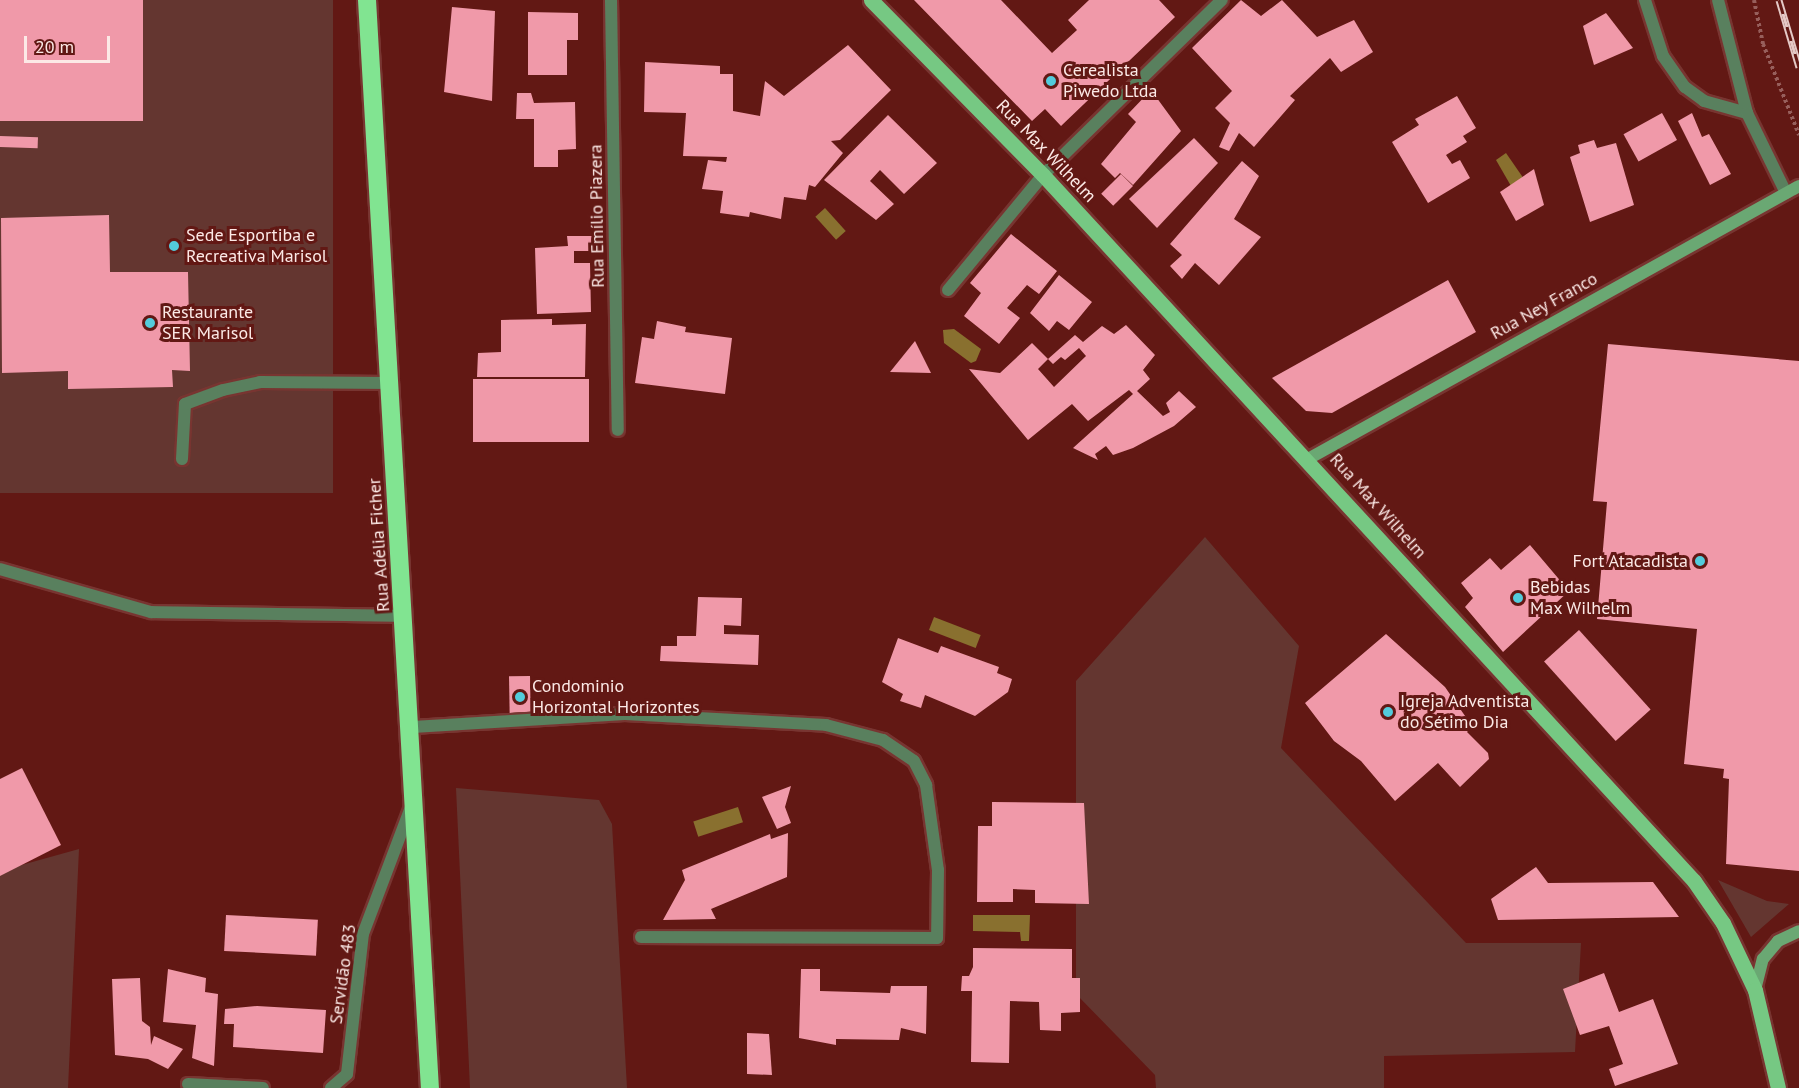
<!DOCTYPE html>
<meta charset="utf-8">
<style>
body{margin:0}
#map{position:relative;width:1799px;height:1088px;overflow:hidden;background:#621814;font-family:"PT Sans",sans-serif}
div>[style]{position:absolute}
.green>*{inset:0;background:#643630;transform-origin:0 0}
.water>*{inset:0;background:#89702f;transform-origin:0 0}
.building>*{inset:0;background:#f099a9;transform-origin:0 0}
.path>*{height:4px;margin-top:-2px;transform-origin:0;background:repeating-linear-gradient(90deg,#975f5c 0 3px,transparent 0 6px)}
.roads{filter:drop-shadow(2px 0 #783531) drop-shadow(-2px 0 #783531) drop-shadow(0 2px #783531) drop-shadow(0 -2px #783531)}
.lane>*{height:12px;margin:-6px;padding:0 6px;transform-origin:6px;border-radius:6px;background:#59805e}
.street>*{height:12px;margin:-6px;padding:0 6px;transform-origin:6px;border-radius:6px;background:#59805e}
.secondary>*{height:12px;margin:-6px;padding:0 6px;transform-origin:6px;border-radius:6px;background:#6aa873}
.primary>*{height:15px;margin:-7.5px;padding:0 7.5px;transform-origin:7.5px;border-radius:7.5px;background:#76c883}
.highway>*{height:18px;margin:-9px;padding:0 9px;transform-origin:9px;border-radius:9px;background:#81e491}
.rail>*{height:7px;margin-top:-3.5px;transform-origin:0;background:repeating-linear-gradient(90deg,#621814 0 14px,#e5c9c6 0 28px);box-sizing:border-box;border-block:2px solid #e5c9c6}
.dots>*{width:16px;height:16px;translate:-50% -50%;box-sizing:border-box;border:3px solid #621814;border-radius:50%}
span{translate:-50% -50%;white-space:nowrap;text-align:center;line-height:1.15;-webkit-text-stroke:6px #621814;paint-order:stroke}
.poi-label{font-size:18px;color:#fce9e6}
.left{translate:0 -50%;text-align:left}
.right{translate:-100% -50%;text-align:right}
.street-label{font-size:18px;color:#fce9e6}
.scale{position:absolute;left:24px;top:36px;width:86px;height:27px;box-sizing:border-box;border:3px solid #fce9e6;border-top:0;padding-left:8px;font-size:18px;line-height:21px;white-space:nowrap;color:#fce9e6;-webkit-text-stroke:4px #621814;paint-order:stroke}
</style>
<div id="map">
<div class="green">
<i style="left:0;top:0;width:333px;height:493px"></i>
<i style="clip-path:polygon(1205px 537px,1299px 646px,1281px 748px,1466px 943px,1581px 943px,1575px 1052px,1384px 1056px,1384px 1088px,1156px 1088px,1155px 1075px,1076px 994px,1076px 681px)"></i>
<i style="clip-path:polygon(456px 788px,599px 800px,612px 824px,627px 1088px,470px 1088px)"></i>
<i style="clip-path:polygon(79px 849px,68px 1088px,0 1088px,0 871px)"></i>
<i style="clip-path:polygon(1718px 880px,1767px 901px,1789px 904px,1751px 937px)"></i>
</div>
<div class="water">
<i style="clip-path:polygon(1506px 153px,1524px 179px,1511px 186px,1496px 160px)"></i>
<i style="left:825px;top:208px;width:31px;height:13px;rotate:48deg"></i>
<i style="clip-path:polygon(954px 329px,981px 349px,976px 361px,971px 363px,944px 343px,943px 330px)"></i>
<i style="left:934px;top:617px;width:50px;height:14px;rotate:21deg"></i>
<i style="left:738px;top:807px;width:16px;height:47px;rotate:72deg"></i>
<i style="clip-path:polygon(973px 915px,1030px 915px,1029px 941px,1021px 941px,1020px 932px,973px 931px)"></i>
</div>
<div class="building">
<i style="left:0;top:0;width:143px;height:121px"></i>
<i style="clip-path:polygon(914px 0,1001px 0,1052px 53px,1077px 30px,1068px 20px,1089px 0,1159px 0,1175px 17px,1061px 126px,1045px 109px,1032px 121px)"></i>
<i style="clip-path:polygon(1241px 0,1261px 16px,1282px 0,1317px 37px,1354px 20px,1373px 52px,1341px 72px,1330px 58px,1290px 96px,1295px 100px,1254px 147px,1239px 133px,1229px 151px,1219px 147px,1230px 123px,1215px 108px,1232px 91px,1192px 48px)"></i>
<i style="clip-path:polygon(452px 7px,495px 11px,492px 101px,444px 92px)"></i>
<i style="clip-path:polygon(528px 12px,578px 13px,578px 40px,567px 40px,567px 75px,528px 75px)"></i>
<i style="clip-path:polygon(1606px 13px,1633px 48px,1594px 65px,1583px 26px)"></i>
<i style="clip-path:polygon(848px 45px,891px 90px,840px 140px,831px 141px,843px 153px,815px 187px,809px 185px,806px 200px,784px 197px,781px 219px,750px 212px,749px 217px,720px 213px,723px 191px,702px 189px,708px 160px,726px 162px,727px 157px,683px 156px,686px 113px,644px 112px,645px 62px,720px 66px,720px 74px,733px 74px,733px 111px,760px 116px,765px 81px,784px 96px)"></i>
<i style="clip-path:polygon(1151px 90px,1181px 131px,1133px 185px,1120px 173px,1115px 178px,1101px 164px,1136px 122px,1128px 114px)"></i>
<i style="clip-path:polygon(517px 93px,531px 93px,534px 103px,575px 102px,576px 149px,558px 150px,558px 167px,534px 167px,534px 119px,516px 119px)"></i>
<i style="clip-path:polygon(1457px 96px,1476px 128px,1463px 136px,1467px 142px,1446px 155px,1452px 164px,1460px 160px,1470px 178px,1428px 203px,1392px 142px,1419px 125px,1415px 119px)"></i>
<i style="left:1662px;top:113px;width:31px;height:44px;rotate:61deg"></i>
<i style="clip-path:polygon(1692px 113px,1702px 137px,1709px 134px,1731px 174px,1710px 185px,1678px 121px)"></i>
<i style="clip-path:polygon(888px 115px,937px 163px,904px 194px,880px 170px,870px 181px,894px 204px,876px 220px,824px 180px)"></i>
<i style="left:0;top:136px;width:38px;height:11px;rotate:2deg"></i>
<i style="clip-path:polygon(1194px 138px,1218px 163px,1157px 228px,1129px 199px)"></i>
<i style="clip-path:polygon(1594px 140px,1597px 148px,1616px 143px,1634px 205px,1590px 222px,1570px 157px,1580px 153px,1578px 145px)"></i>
<i style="clip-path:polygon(1242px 161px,1259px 176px,1234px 219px,1261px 237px,1219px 285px,1195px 263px,1182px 279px,1170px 266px,1182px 255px,1170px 244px)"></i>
<i style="clip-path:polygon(1534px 169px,1544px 205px,1516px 221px,1500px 192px)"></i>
<i style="left:1121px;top:174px;width:17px;height:28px;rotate:45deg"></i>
<i style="clip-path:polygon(109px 215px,110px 272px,188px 272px,190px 371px,172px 370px,173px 387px,68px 389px,68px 371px,2px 373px,1px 218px)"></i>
<i style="clip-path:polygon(1011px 234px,1057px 271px,1039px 294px,1027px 285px,1007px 308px,1020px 318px,999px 344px,964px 316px,981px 293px,970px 283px)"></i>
<i style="clip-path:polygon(567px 236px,595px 236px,595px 251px,574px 251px,574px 263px,590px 263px,591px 312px,537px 314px,535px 248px,568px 246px)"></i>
<i style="clip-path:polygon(1059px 275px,1092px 302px,1069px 330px,1057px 321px,1049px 331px,1030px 313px)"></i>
<i style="clip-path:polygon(1448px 280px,1476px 332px,1332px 413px,1306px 411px,1272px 378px)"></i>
<i style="clip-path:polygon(552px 319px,552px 325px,586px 324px,585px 377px,477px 377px,478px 353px,501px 352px,501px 320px)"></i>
<i style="clip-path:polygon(657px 321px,686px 327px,685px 332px,732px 338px,725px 394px,635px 383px,642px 337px,654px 339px)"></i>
<i style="clip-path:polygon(1126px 325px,1155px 355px,1143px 370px,1150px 379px,1137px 391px,1163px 416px,1170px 412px,1166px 403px,1179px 391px,1196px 407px,1174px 426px,1133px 448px,1113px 455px,1106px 446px,1095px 454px,1098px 460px,1073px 448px,1133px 394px,1129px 390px,1088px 421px,1072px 404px,1028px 440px,969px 369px,1000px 373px,1032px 343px,1048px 359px,1038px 369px,1054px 387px,1086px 356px,1079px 348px,1065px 360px,1061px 357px,1053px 364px,1048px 359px,1075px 335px,1083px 342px,1102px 326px,1114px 334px)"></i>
<i style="clip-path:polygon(915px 341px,931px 373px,890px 372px)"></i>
<i style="clip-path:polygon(1608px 344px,1799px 361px,1799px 871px,1726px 864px,1729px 779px,1723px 778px,1724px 769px,1684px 764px,1697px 629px,1597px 619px,1607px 502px,1593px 501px)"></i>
<i style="left:473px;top:379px;width:116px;height:63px"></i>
<i style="clip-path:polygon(1530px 545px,1569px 591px,1503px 652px,1465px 607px,1473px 598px,1461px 583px,1490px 558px,1501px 570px)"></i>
<i style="clip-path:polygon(698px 597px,742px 598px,741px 626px,724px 625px,724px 634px,759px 635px,758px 665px,660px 661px,661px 646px,677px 646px,677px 636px,696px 636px)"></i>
<i style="left:1579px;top:630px;width:107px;height:47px;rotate:48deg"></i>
<i style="clip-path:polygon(1386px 634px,1445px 687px,1472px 726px,1467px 732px,1488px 753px,1489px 759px,1460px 787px,1438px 763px,1395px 801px,1361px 761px,1334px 741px,1305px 703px)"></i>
<i style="clip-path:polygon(898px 638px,938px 653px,941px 646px,999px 667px,997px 673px,1012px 679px,1008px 692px,975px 716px,925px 695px,921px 708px,900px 701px,903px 694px,882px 682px)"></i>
<i style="left:530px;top:676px;width:42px;height:21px;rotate:89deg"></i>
<i style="clip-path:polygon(22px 768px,61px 845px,0 876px,0 779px)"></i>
<i style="clip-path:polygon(791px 786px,785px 807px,791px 823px,777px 829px,762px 797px)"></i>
<i style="clip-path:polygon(992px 802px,1084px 803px,1089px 904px,1035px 903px,1035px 890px,1013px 889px,1013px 902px,977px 902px,978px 826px,992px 826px)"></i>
<i style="clip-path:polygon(788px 833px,787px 877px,711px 909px,716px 919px,663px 920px,685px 880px,682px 870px,770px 834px,771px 839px)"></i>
<i style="clip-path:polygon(1536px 867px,1548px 883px,1653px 882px,1679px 917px,1498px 920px,1491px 899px)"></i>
<i style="left:226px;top:915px;width:92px;height:36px;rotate:3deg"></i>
<i style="clip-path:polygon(973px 948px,1072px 949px,1072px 978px,1080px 978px,1080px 1012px,1061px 1013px,1061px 1031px,1040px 1030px,1039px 1002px,1010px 1001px,1009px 1063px,971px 1062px,972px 991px,961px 991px,962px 976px,969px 976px,973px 967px)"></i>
<i style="clip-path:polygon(168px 969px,206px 978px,205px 992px,218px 994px,214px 1066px,192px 1058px,196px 1025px,163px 1022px)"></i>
<i style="clip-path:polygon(801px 969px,820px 969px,820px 991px,890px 993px,891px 986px,927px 986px,926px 1034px,901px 1028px,899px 1040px,836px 1039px,836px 1045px,799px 1038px)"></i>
<i style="clip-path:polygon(1604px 973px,1619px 1012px,1653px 999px,1678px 1064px,1615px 1086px,1609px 1069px,1623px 1064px,1609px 1026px,1580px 1035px,1563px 989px)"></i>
<i style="clip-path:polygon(140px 978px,142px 1021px,150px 1027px,151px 1045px,154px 1036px,183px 1049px,168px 1069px,148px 1059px,115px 1055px,112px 979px)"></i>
<i style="clip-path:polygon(257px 1006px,326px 1010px,323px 1053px,233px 1047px,234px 1024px,224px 1024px,225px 1009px)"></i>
<i style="clip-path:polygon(747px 1033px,769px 1034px,772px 1075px,747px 1074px)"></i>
</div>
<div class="path">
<i style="left:1754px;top:0;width:45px;rotate:78.4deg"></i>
<i style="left:1763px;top:44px;width:98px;rotate:68.4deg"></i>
</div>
<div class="roads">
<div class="lane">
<i style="left:1645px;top:0;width:59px;rotate:72.2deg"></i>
<i style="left:1663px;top:56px;width:38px;rotate:55deg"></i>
<i style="left:1685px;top:87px;width:24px;rotate:36deg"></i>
<i style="left:1704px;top:101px;width:45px;rotate:15.6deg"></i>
<i style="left:1718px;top:0;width:117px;rotate:75.6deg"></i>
<i style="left:1747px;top:113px;width:89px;rotate:64deg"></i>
<i style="left:1043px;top:175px;width:250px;rotate:-44.4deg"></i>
<i style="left:182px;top:459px;width:55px;rotate:-86.9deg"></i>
<i style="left:185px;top:404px;width:40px;rotate:-20.2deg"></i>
<i style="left:223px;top:390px;width:38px;rotate:-12deg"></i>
<i style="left:260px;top:382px;width:130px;rotate:0.4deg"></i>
<i style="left:0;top:569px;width:157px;rotate:15.9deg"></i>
<i style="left:151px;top:612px;width:254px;rotate:0.9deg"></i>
<i style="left:413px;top:727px;width:212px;rotate:-3.5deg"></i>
<i style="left:625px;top:714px;width:201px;rotate:3.1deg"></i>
<i style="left:826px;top:725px;width:59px;rotate:14.7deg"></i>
<i style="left:883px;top:740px;width:37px;rotate:34deg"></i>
<i style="left:914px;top:761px;width:27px;rotate:63deg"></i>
<i style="left:926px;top:785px;width:86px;rotate:82deg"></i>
<i style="left:938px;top:870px;width:68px;rotate:90.8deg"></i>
<i style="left:937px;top:938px;width:296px;rotate:-179.8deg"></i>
</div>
<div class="street">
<i style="left:611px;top:0;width:430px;rotate:89.1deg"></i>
<i style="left:948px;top:290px;width:149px;rotate:-50.4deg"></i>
<i style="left:188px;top:1084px;width:75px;rotate:3.1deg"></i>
<i style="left:331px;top:1088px;width:21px;rotate:-41deg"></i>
<i style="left:347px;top:1074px;width:141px;rotate:-83.5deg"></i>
<i style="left:363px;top:934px;width:136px;rotate:-69.3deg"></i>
</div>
<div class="secondary">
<i style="left:1308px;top:459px;width:562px;rotate:-29.07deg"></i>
<i style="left:1755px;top:990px;width:32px;rotate:-76deg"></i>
<i style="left:1763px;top:959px;width:23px;rotate:-50deg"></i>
<i style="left:1778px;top:941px;width:23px;rotate:-25deg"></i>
</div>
<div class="primary">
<i style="left:871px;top:0;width:245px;rotate:45.5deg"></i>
<i style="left:1043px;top:175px;width:960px;rotate:47.32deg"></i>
<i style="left:1694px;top:881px;width:51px;rotate:55.4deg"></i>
<i style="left:1723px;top:923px;width:74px;rotate:64.5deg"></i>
<i style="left:1755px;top:990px;width:101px;rotate:76.8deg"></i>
</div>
<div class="highway">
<i style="left:367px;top:0;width:1090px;rotate:86.69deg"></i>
</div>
</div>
<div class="rail">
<i style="left:1779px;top:0;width:70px;rotate:73.4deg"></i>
</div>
<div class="dots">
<i style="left:1051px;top:81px;background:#53cbdb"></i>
<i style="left:174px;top:246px;background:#53cbdb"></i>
<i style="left:150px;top:323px;background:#53cbdb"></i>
<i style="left:1700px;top:561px;background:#53cbdb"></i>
<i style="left:1518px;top:598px;background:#53cbdb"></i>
<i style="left:520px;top:697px;background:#53cbdb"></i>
<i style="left:1388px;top:712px;background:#53cbdb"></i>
</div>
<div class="poi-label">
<span class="left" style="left:1063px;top:81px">Cerealista<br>Piwedo Ltda</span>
<span class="left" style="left:186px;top:246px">Sede Esportiba e<br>Recreativa Marisol</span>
<span class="left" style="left:162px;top:323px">Restaurante<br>SER Marisol</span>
<span class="right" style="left:1688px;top:561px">Fort Atacadista</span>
<span class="left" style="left:1530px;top:598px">Bebidas<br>Max Wilhelm</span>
<span class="left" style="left:532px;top:697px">Condominio<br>Horizontal Horizontes</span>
<span class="left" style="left:1400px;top:712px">Igreja Adventista<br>do Sétimo Dia</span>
</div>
<div class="street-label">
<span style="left:1046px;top:151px;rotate:46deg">Rua Max Wilhelm</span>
<span style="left:597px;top:216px;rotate:-91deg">Rua Emílio Piazera</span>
<span style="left:1544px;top:306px;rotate:-29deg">Rua Ney Franco</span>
<span style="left:1378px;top:506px;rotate:48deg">Rua Max Wilhelm</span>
<span style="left:379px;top:545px;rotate:-94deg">Rua Adélia Ficher</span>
<span style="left:343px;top:974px;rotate:-82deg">Servidão 483</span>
</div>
<div class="scale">20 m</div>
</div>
